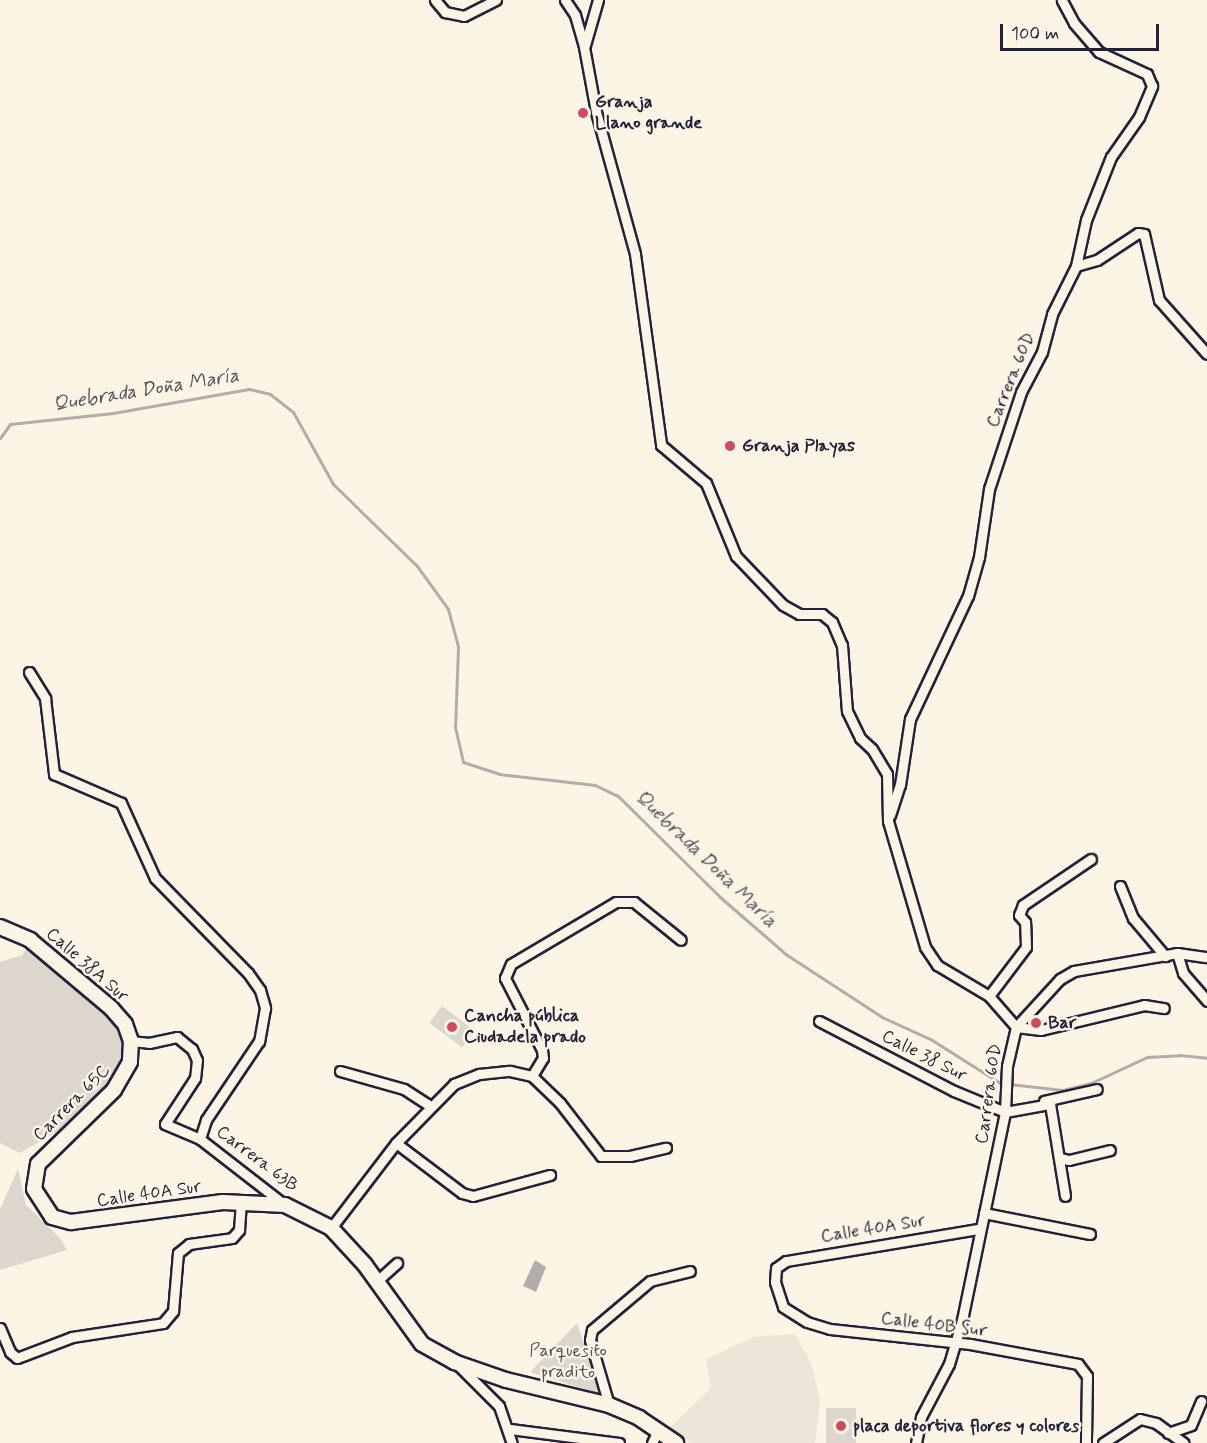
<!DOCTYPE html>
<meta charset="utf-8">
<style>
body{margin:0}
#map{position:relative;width:1207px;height:1443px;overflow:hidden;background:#fcf5e5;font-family:Mynerve,sans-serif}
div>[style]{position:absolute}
.built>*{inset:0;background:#ece5d8}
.green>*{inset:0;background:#dcd6cc;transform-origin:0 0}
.water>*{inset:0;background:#b2adab}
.stream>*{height:3px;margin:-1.5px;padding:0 1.5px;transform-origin:1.5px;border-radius:1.5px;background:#b2adab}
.roads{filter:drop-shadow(2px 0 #22223b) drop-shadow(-2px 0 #22223b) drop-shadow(0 2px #22223b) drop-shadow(0 -2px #22223b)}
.street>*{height:9px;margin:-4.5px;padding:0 4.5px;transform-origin:4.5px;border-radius:4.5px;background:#fcf5e5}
.secondary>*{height:14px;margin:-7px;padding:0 7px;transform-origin:7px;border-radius:7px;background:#fcf5e5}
.dots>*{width:16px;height:16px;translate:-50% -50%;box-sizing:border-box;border:3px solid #fcf5e5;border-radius:50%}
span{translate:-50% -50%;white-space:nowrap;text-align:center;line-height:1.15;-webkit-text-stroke:5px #fcf5e5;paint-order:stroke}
.poi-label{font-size:18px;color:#22223b;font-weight:700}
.left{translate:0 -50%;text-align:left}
.street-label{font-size:18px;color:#22223b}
.park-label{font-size:18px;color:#504f5f}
.water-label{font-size:20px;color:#545362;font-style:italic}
.scale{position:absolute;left:1000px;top:24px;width:159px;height:27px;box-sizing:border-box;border:3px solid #22223b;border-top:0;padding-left:8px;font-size:18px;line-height:21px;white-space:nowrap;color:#22223b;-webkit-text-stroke:4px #fcf5e5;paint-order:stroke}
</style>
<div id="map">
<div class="built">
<i style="clip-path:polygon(795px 1334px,812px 1365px,820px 1401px,815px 1443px,690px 1443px,670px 1427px,711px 1388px,706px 1359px,753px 1337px)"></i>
</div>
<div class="green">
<i style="clip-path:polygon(29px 945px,120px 1028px,126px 1058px,109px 1091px,72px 1123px,20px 1153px,0 1143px,0 962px,22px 955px)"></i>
<i style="left:442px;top:1006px;width:41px;height:21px;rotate:37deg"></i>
<i style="clip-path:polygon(18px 1169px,26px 1205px,61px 1239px,67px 1250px,0 1270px,0 1209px)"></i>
<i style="clip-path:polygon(577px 1323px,601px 1394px,530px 1372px)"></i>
<i style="left:826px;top:1408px;width:30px;height:35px"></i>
</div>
<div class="water">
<i style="clip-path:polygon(535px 1260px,546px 1267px,536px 1292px,523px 1286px)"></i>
</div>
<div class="stream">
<i style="left:0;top:438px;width:17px;rotate:-54deg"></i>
<i style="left:10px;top:424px;width:104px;rotate:-6.1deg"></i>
<i style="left:113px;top:413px;width:138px;rotate:-10deg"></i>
<i style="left:249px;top:389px;width:22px;rotate:13deg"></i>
<i style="left:270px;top:394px;width:29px;rotate:38deg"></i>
<i style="left:293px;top:412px;width:82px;rotate:60.9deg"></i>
<i style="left:333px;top:484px;width:117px;rotate:44.3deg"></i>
<i style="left:417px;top:566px;width:53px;rotate:54.2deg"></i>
<i style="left:448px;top:609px;width:39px;rotate:75deg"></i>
<i style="left:458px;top:647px;width:80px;rotate:92.1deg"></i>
<i style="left:455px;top:727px;width:36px;rotate:77deg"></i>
<i style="left:463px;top:762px;width:38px;rotate:18deg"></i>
<i style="left:499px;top:774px;width:97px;rotate:6.5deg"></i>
<i style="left:595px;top:785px;width:25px;rotate:26deg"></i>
<i style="left:618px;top:796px;width:144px;rotate:44.7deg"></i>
<i style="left:720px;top:897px;width:89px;rotate:40.9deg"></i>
<i style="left:787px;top:955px;width:113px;rotate:33.1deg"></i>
<i style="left:882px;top:1017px;width:55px;rotate:24.7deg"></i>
<i style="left:932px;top:1040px;width:80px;rotate:32.3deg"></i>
<i style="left:1000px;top:1083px;width:63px;rotate:6.3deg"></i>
<i style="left:1063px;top:1090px;width:29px;rotate:-14deg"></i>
<i style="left:1091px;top:1083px;width:62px;rotate:-24.9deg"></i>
<i style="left:1147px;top:1057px;width:33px;rotate:-3deg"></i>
<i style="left:1180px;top:1055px;width:27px;rotate:6deg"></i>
</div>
<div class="roads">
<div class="street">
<i style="left:435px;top:0;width:16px;rotate:50deg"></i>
<i style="left:445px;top:12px;width:19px;rotate:12deg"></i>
<i style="left:464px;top:16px;width:36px;rotate:-27deg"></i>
<i style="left:565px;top:0;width:18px;rotate:56deg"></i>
<i style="left:575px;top:15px;width:33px;rotate:74deg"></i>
<i style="left:584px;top:47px;width:66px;rotate:79.5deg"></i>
<i style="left:596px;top:112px;width:147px;rotate:74.6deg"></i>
<i style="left:635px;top:254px;width:193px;rotate:82.2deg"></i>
<i style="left:661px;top:445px;width:59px;rotate:40.2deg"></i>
<i style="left:706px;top:483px;width:79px;rotate:67.7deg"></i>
<i style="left:736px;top:556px;width:68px;rotate:46.2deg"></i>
<i style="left:783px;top:605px;width:18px;rotate:29deg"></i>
<i style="left:799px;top:614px;width:23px"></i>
<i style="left:822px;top:614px;width:13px;rotate:39deg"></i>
<i style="left:832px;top:622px;width:25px;rotate:67deg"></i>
<i style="left:842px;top:645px;width:66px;rotate:85.7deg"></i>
<i style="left:847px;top:711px;width:30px;rotate:64deg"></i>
<i style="left:860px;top:738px;width:16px;rotate:43deg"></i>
<i style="left:872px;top:749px;width:29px;rotate:59deg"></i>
<i style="left:887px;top:774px;width:47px;rotate:88.8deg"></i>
<i style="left:888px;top:821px;width:131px;rotate:73.6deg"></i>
<i style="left:925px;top:947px;width:22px;rotate:56deg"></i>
<i style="left:937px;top:965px;width:61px;rotate:30.8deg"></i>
<i style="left:989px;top:996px;width:41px;rotate:48.9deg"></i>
<i style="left:585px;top:45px;width:47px;rotate:-73.9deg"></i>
<i style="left:1076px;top:266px;width:22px;rotate:-16deg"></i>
<i style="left:1097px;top:260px;width:49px;rotate:-33.4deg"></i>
<i style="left:1138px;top:233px;width:6px;rotate:9deg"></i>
<i style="left:1144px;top:234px;width:68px;rotate:77.2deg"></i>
<i style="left:1159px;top:300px;width:72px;rotate:48.4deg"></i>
<i style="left:29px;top:672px;width:31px;rotate:58deg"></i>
<i style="left:45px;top:698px;width:77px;rotate:83.2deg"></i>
<i style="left:54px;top:774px;width:73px;rotate:23.4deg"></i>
<i style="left:121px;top:803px;width:82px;rotate:65.6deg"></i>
<i style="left:155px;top:878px;width:133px;rotate:45.6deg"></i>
<i style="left:248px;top:973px;width:21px;rotate:55deg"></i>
<i style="left:260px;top:990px;width:19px;rotate:74deg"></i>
<i style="left:265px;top:1008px;width:34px;rotate:100deg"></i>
<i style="left:259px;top:1041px;width:95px;rotate:123.9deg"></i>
<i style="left:206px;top:1120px;width:20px;rotate:108deg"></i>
<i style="left:890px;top:815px;width:32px;rotate:-72deg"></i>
<i style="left:900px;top:785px;width:67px;rotate:-81.4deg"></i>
<i style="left:910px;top:719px;width:136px;rotate:-64.8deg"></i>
<i style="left:968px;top:596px;width:41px;rotate:-74.2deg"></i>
<i style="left:979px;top:557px;width:69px;rotate:-81.6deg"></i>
<i style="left:989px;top:489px;width:102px;rotate:-71.7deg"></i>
<i style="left:1021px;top:392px;width:45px;rotate:-62.3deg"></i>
<i style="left:1042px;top:352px;width:39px;rotate:-75deg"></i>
<i style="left:1052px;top:314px;width:54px;rotate:-63.4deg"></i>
<i style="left:1076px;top:266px;width:47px;rotate:-77.7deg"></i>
<i style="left:1086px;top:220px;width:68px;rotate:-68.4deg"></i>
<i style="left:1111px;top:157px;width:49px;rotate:-55deg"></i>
<i style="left:1139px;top:117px;width:34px;rotate:-67deg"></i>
<i style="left:1152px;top:86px;width:13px;rotate:-113deg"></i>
<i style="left:1147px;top:74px;width:53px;rotate:-155.4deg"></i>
<i style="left:1099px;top:52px;width:38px;rotate:-131deg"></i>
<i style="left:1074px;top:23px;width:26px;rotate:-118deg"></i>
<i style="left:1120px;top:886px;width:35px;rotate:68deg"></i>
<i style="left:1133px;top:918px;width:50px;rotate:49.9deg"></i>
<i style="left:1177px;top:953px;width:21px;rotate:73deg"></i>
<i style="left:1183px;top:973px;width:37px;rotate:49deg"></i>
<i style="left:989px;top:996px;width:61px;rotate:-52.9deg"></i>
<i style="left:1026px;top:947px;width:25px;rotate:-92deg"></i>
<i style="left:1025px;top:922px;width:9px;rotate:-131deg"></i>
<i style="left:1019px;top:915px;width:11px;rotate:-68deg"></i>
<i style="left:1023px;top:905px;width:82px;rotate:-34.1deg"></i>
<i style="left:819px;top:1021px;width:152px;rotate:27.4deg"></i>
<i style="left:954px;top:1091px;width:55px;rotate:22.4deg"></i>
<i style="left:1005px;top:1112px;width:46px;rotate:-10.1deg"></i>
<i style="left:1050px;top:1104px;width:93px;rotate:80.7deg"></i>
<i style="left:1016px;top:1027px;width:25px;rotate:7deg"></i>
<i style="left:1041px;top:1030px;width:106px;rotate:-13.6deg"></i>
<i style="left:1144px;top:1005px;width:20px;rotate:9deg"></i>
<i style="left:131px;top:1041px;width:18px;rotate:6deg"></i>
<i style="left:149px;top:1043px;width:29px;rotate:-12deg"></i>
<i style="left:177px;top:1037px;width:19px;rotate:39deg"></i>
<i style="left:192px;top:1049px;width:12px;rotate:66deg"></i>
<i style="left:197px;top:1060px;width:18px;rotate:96deg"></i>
<i style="left:195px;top:1078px;width:55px;rotate:123.1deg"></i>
<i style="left:165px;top:1124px;width:38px;rotate:23deg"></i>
<i style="left:200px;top:1139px;width:108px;rotate:37.8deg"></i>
<i style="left:340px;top:1071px;width:66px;rotate:15.7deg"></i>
<i style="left:404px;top:1089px;width:31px;rotate:33deg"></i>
<i style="left:532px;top:1076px;width:21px;rotate:-59deg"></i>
<i style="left:543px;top:1058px;width:8px;rotate:-97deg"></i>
<i style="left:542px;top:1050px;width:81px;rotate:-117.2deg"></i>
<i style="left:505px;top:978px;width:15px;rotate:-67deg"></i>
<i style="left:511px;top:964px;width:122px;rotate:-30.6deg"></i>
<i style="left:616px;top:902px;width:18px"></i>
<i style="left:634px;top:902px;width:60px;rotate:39deg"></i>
<i style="left:532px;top:1076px;width:39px;rotate:44deg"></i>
<i style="left:560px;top:1103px;width:67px;rotate:52.3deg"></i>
<i style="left:601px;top:1156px;width:29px"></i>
<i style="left:630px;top:1156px;width:37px;rotate:-13deg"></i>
<i style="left:1044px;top:1101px;width:54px;rotate:-12.8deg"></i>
<i style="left:396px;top:1143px;width:83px;rotate:37.1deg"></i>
<i style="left:462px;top:1193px;width:11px;rotate:15deg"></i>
<i style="left:473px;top:1196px;width:80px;rotate:-15.3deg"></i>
<i style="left:1060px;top:1158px;width:9px;rotate:13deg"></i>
<i style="left:1069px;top:1160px;width:42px;rotate:-13.7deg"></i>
<i style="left:984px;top:1213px;width:108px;rotate:11.2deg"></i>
<i style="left:331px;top:1228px;width:107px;rotate:-52.6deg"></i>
<i style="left:396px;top:1143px;width:83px;rotate:-45.5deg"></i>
<i style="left:454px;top:1084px;width:27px;rotate:-22deg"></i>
<i style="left:479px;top:1074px;width:31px;rotate:-6deg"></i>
<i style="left:510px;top:1071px;width:23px;rotate:13deg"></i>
<i style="left:978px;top:1229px;width:195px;rotate:170.5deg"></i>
<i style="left:786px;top:1261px;width:12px;rotate:145deg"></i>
<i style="left:776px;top:1268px;width:14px;rotate:94deg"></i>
<i style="left:775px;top:1282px;width:26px;rotate:72deg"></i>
<i style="left:783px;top:1307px;width:28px;rotate:32deg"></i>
<i style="left:807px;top:1322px;width:24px;rotate:17deg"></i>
<i style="left:830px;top:1329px;width:141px;rotate:6.1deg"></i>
<i style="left:970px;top:1344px;width:110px;rotate:10.5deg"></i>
<i style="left:1078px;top:1364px;width:15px;rotate:53deg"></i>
<i style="left:1087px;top:1376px;width:67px;rotate:90.9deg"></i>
<i style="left:377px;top:1281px;width:27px;rotate:-42deg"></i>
<i style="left:0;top:1328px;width:26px;rotate:67deg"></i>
<i style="left:10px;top:1352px;width:9px;rotate:41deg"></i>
<i style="left:17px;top:1358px;width:59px;rotate:-20.9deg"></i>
<i style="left:72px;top:1337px;width:92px;rotate:-8.7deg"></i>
<i style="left:163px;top:1323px;width:16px;rotate:-50deg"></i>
<i style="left:173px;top:1311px;width:58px;rotate:-85.1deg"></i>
<i style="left:178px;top:1253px;width:14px;rotate:-39deg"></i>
<i style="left:189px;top:1244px;width:43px;rotate:-7.9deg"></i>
<i style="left:232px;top:1238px;width:11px;rotate:-49deg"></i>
<i style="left:239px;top:1230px;width:28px;rotate:-86deg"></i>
<i style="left:458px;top:1365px;width:58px;rotate:45deg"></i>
<i style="left:499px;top:1406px;width:39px;rotate:71deg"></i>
<i style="left:609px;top:1405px;width:68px;rotate:-106.3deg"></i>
<i style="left:590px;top:1340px;width:10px;rotate:-79deg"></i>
<i style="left:592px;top:1330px;width:76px;rotate:-40.2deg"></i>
<i style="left:650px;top:1281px;width:41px;rotate:-14deg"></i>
<i style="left:510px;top:1429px;width:110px;rotate:7.3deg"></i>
<i style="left:1168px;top:1433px;width:24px;rotate:-19deg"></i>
<i style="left:1191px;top:1425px;width:26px;rotate:-67deg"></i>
<i style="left:652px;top:1443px;width:14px;rotate:-65deg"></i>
<i style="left:916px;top:1443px;width:26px;rotate:-79deg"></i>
<i style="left:921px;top:1417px;width:60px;rotate:-62.2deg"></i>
<i style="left:949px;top:1364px;width:46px;rotate:-73.5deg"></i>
<i style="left:962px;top:1320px;width:212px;rotate:-78.3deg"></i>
<i style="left:1005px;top:1112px;width:46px;rotate:-87.5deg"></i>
<i style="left:1007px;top:1066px;width:40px;rotate:-77deg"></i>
<i style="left:1016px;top:1027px;width:65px;rotate:-47.5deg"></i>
<i style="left:1060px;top:979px;width:16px;rotate:-30deg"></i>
<i style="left:1074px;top:971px;width:105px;rotate:-9.9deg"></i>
<i style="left:1177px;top:953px;width:30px;rotate:8deg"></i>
<i style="left:1103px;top:1443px;width:44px;rotate:-33deg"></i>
<i style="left:1140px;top:1419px;width:16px;rotate:14deg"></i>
<i style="left:1156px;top:1423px;width:34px;rotate:36deg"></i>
</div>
<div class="secondary">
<i style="left:0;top:927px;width:33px;rotate:23deg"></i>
<i style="left:30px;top:940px;width:106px;rotate:40deg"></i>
<i style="left:111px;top:1008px;width:21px;rotate:49deg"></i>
<i style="left:125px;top:1024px;width:18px;rotate:71deg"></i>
<i style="left:131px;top:1041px;width:21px;rotate:93deg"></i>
<i style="left:130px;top:1062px;width:32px;rotate:120deg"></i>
<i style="left:114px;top:1090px;width:106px;rotate:135.8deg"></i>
<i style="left:38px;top:1164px;width:25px;rotate:99deg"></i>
<i style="left:34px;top:1189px;width:33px;rotate:57deg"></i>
<i style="left:52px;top:1217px;width:20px;rotate:15deg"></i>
<i style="left:71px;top:1222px;width:153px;rotate:-7.5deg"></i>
<i style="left:223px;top:1202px;width:62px;rotate:2.8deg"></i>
<i style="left:285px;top:1205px;width:51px;rotate:26.6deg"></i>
<i style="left:331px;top:1228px;width:50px;rotate:47.4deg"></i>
<i style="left:365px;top:1265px;width:97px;rotate:54.2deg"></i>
<i style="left:422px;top:1344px;width:37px;rotate:29deg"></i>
<i style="left:454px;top:1362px;width:55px;rotate:19.1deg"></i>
<i style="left:506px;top:1380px;width:106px;rotate:13.6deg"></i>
<i style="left:609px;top:1405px;width:33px;rotate:23deg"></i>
<i style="left:639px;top:1418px;width:45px;rotate:34deg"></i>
</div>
</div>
<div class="dots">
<i style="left:583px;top:113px;background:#d1495b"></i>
<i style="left:730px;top:446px;background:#d1495b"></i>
<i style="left:1036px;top:1023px;background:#d1495b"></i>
<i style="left:452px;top:1027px;background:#d1495b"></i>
<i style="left:841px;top:1426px;background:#d1495b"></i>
</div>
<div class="poi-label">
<span class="left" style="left:595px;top:113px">Granja<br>Llano grande</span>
<span class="left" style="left:742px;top:446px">Granja Playas</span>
<span class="left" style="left:464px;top:1027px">Cancha pública<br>Ciudadela prado</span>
<span class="left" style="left:1048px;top:1023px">Bar</span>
<span class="left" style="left:853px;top:1426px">placa deportiva flores y colores</span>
</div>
<div class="street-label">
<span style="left:1011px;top:380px;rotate:-68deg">Carrera 60D</span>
<span style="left:87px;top:965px;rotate:41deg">Calle 38A Sur</span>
<span style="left:924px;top:1056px;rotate:27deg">Calle 38 Sur</span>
<span style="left:989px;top:1094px;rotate:-82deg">Carrera 60D</span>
<span style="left:72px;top:1103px;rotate:-45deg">Carrera 65C</span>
<span style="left:257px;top:1159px;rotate:37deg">Carrera 63B</span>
<span style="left:149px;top:1194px;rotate:-8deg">Calle 40A Sur</span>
<span style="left:873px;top:1229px;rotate:-9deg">Calle 40A Sur</span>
<span style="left:934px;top:1325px;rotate:7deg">Calle 40B Sur</span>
</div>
<div class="park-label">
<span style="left:568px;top:1362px">Parquesito<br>pradito</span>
</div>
<div class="water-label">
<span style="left:146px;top:390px;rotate:-9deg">Quebrada Doña María</span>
<span style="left:706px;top:859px;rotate:44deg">Quebrada Doña María</span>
</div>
<div class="scale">100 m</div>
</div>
